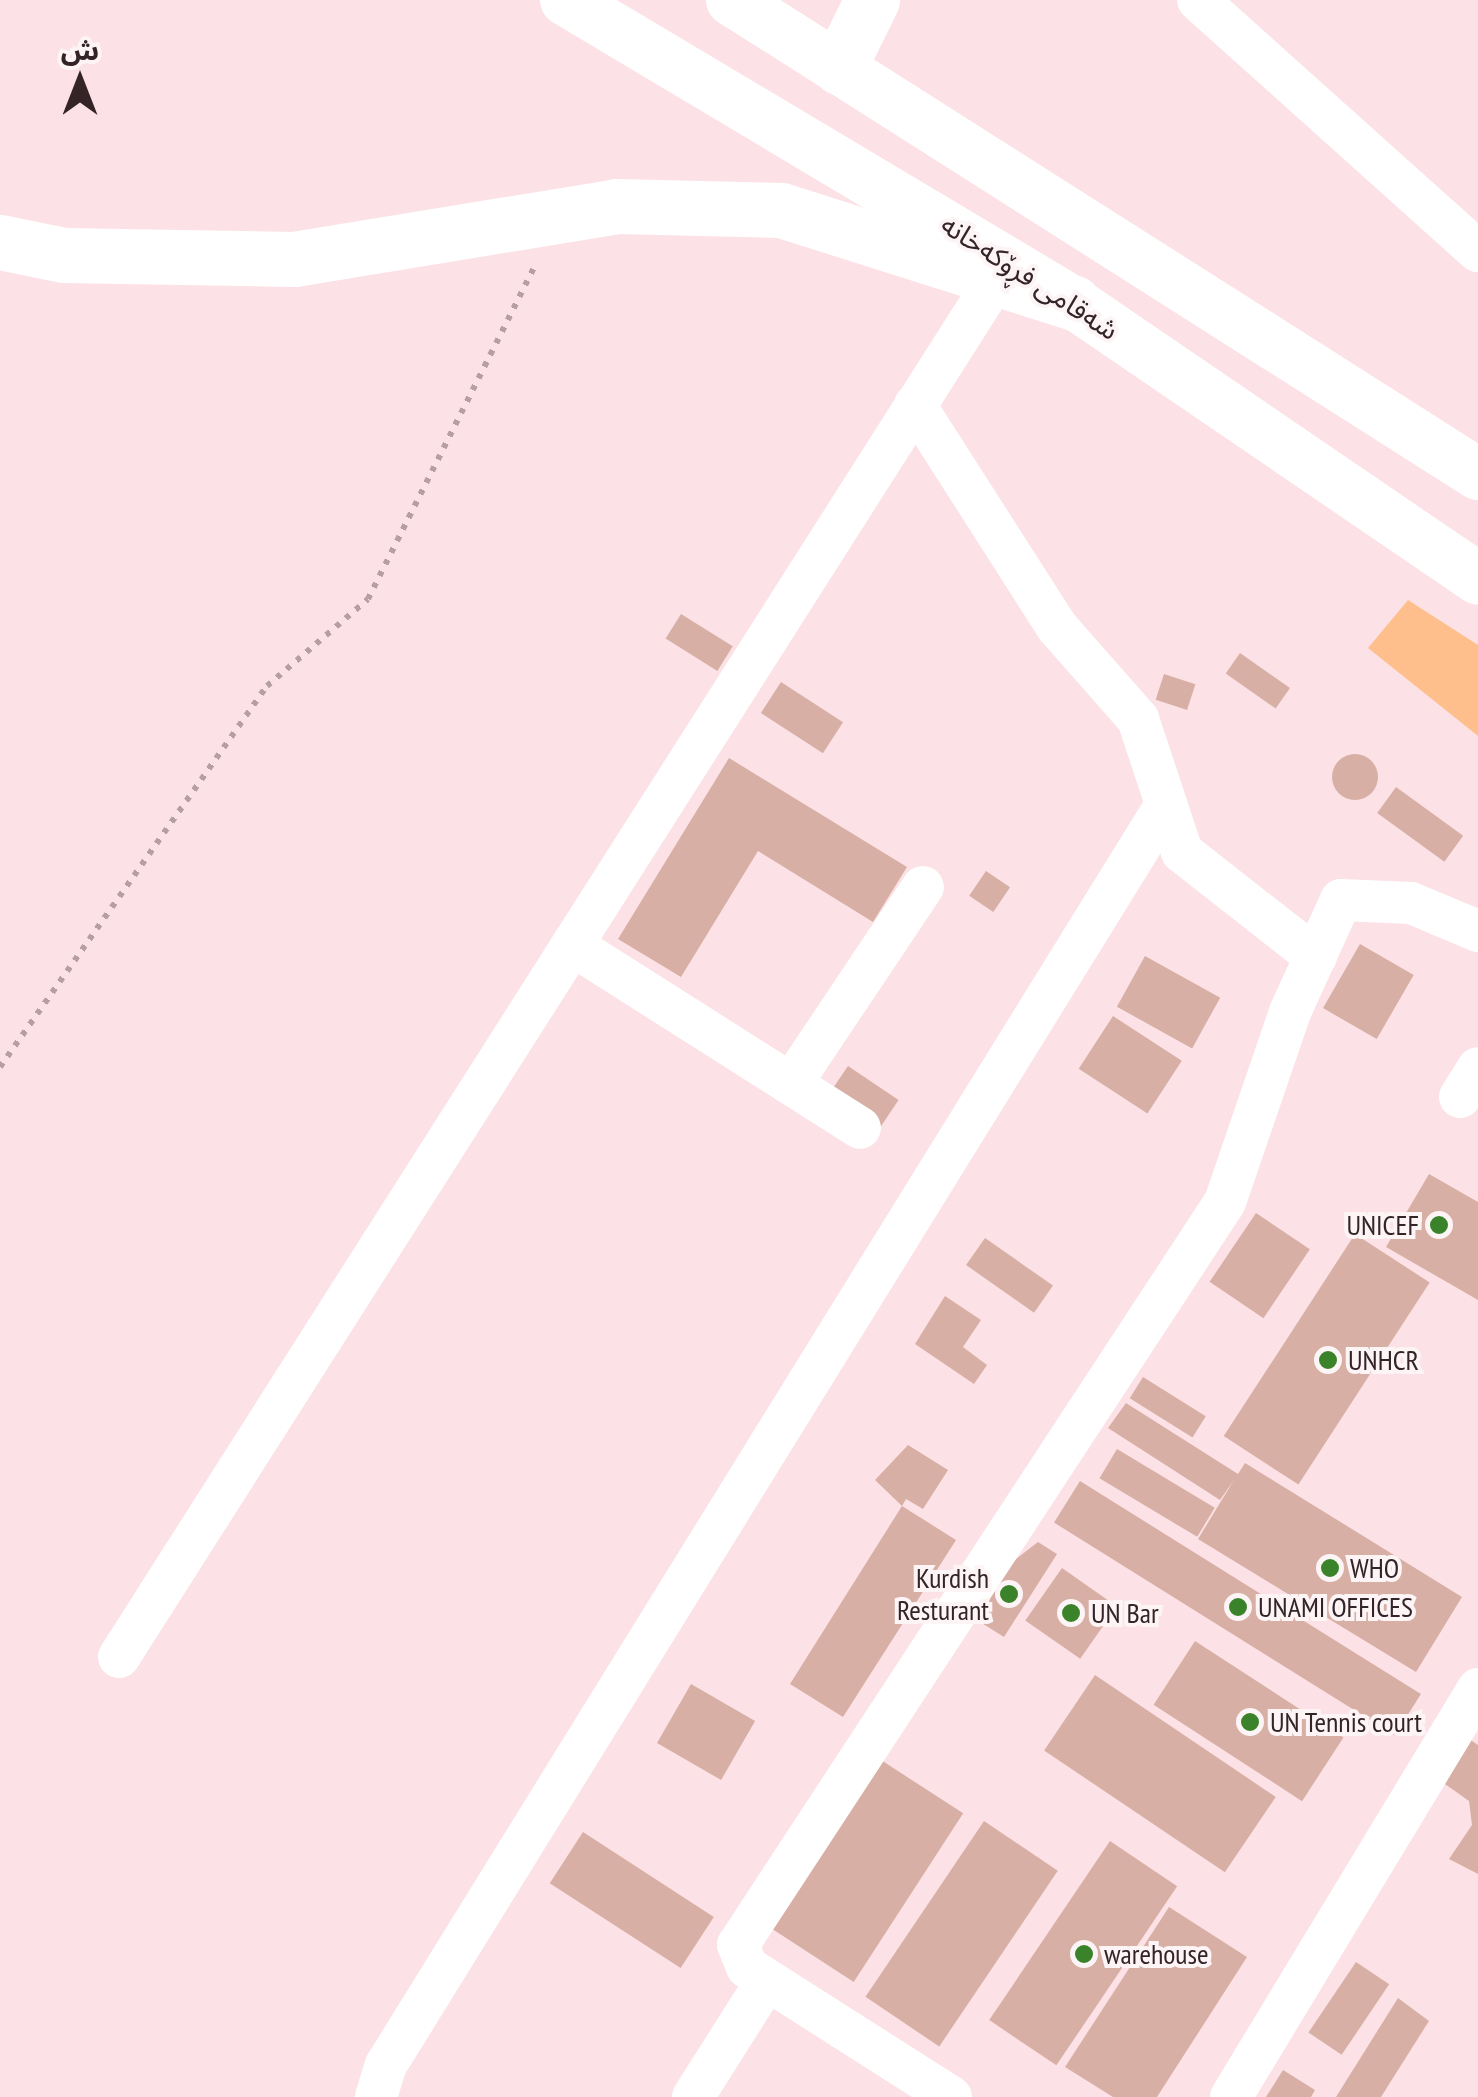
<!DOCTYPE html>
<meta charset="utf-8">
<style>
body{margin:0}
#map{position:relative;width:1478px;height:2097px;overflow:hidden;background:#fce2e6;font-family:"PT Sans Narrow","Noto Sans Arabic",sans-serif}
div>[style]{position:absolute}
.green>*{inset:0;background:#febf8c}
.building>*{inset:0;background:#d7afa5;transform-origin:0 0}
.round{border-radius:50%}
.path>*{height:6px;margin-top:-3px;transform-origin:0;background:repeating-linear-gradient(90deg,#b69fa3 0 5px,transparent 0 13px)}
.minor>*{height:42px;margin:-21px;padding:0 21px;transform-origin:21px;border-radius:21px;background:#fff}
.major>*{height:52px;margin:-26px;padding:0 26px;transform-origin:26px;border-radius:26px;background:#fff}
.highway>*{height:55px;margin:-27.5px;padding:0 27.5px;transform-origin:27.5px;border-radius:27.5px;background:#fff}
.dots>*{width:28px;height:28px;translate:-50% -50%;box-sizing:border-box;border:5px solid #fdf4f6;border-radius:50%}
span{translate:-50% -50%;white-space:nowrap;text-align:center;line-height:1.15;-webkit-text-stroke:8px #fdf4f6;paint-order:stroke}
.street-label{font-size:28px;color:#342427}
.poi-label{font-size:28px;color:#342427}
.right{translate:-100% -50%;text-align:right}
.left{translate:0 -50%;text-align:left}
.north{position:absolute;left:30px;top:30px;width:100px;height:100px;-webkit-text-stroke:8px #fdf4f6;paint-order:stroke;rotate:0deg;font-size:28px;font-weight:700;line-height:40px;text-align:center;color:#342427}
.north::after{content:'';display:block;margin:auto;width:35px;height:45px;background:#342427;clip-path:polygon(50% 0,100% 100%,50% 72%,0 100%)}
</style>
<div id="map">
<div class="green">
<i style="clip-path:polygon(1408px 600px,1478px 645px,1478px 736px,1368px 648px)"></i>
</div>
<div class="building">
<i style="left:681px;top:614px;width:61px;height:29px;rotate:32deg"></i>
<i style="left:1240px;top:653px;width:61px;height:25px;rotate:35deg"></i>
<i style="left:1164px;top:674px;width:33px;height:27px;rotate:18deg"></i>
<i style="left:781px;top:682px;width:74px;height:37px;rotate:33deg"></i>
<i class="round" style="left:1332px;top:754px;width:46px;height:46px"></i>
<i style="clip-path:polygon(729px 758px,907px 867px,873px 922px,758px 851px,681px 977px,618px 939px)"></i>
<i style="left:1396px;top:787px;width:83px;height:32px;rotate:36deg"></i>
<i style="left:986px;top:871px;width:29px;height:30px;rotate:34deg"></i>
<i style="left:1360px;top:944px;width:62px;height:74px;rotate:30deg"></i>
<i style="left:1145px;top:956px;width:86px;height:58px;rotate:29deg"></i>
<i style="left:1113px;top:1016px;width:82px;height:63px;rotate:33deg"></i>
<i style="left:848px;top:1066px;width:61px;height:36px;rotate:34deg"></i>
<i style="clip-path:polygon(1429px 1174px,1478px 1202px,1478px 1300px,1386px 1247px)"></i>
<i style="left:1256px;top:1213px;width:65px;height:83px;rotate:34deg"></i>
<i style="left:1355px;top:1234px;width:89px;height:241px;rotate:33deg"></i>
<i style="left:985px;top:1238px;width:83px;height:33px;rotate:35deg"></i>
<i style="clip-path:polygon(945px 1296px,981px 1320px,963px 1347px,987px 1365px,974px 1384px,915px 1344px)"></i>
<i style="left:1143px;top:1377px;width:74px;height:25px;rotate:32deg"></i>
<i style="clip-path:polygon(1126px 1403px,1238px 1474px,1245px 1463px,1462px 1597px,1416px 1672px,1198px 1539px,1234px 1480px,1220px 1500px,1108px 1428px)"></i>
<i style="clip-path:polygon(908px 1445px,948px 1470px,923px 1509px,906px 1499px,902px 1506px,956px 1540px,843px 1717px,790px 1684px,902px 1506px,875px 1480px)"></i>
<i style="left:1117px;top:1449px;width:114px;height:34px;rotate:31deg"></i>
<i style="left:1080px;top:1481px;width:402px;height:49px;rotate:32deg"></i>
<i style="clip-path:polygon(1038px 1542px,1057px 1554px,1004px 1637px,972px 1617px,1003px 1569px)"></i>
<i style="left:1062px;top:1568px;width:67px;height:64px;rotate:35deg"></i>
<i style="left:1195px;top:1641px;width:177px;height:76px;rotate:33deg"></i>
<i style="left:1095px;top:1675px;width:218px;height:91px;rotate:34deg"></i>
<i style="left:691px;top:1684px;width:74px;height:68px;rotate:30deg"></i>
<i style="clip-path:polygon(1462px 1734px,1478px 1745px,1478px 1874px,1449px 1859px,1472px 1825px,1469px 1801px,1435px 1777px)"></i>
<i style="left:881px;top:1760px;width:98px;height:201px;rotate:33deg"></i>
<i style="left:984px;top:1821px;width:89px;height:212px;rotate:34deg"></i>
<i style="left:583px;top:1832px;width:156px;height:61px;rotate:33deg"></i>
<i style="left:1110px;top:1841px;width:81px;height:216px;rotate:34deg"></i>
<i style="clip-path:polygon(1169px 1907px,1247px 1957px,1157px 2097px,1113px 2097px,1065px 2067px)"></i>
<i style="left:1356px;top:1962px;width:40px;height:85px;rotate:34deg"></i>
<i style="clip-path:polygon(1398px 1998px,1429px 2021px,1381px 2097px,1336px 2097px)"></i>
<i style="clip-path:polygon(1283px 2070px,1315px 2090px,1311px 2097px,1266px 2097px)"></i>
</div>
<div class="path">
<i style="left:0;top:1067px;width:465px;rotate:-55deg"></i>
<i style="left:267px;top:686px;width:133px;rotate:-40.7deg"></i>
<i style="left:368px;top:599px;width:371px;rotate:-63.4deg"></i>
</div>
<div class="minor">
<i style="left:1198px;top:0;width:376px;rotate:41.9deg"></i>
<i style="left:915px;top:405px;width:264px;rotate:57.4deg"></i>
<i style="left:1057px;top:627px;width:123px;rotate:48.6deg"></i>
<i style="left:1138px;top:719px;width:140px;rotate:71.7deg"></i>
<i style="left:1182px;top:852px;width:170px;rotate:38.1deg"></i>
<i style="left:572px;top:945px;width:341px;rotate:32.4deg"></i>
<i style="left:791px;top:1084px;width:237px;rotate:-56.2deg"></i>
<i style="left:1460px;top:1097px;width:34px;rotate:-58deg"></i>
<i style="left:119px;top:1657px;width:1637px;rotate:-57.52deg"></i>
<i style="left:376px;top:2097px;width:34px;rotate:-73deg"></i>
<i style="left:386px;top:2065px;width:1475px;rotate:-58.25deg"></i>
<i style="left:693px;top:2097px;width:138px;rotate:-57.7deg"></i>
<i style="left:951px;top:2097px;width:242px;rotate:-147.5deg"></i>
<i style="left:747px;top:1967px;width:24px;rotate:-112deg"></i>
<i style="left:738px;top:1945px;width:888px;rotate:-56.76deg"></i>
<i style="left:1225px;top:1202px;width:201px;rotate:-71.1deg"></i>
<i style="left:1290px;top:1012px;width:123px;rotate:-65.5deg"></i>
<i style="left:1341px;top:900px;width:70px;rotate:2.5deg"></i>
<i style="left:1411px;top:903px;width:73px;rotate:22.7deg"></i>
<i style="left:1231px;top:2097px;width:477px;rotate:-58.8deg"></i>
</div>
<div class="major">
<i style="left:566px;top:0;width:592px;rotate:30.81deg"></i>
<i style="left:1074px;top:303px;width:489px;rotate:34.3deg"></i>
<i style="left:732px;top:0;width:884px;rotate:32.43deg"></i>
</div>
<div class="highway">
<i style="left:839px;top:67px;width:75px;rotate:-63.8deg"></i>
<i style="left:0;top:242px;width:65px;rotate:11.5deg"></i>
<i style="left:64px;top:255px;width:230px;rotate:1deg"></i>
<i style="left:294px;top:259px;width:326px;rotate:-9.3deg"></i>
<i style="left:616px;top:206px;width:165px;rotate:1.4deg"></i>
<i style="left:781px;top:210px;width:307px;rotate:17.6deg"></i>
</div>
<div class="dots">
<i style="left:1439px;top:1225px;background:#3a832a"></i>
<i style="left:1328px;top:1360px;background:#3a832a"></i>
<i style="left:1330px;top:1568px;background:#3a832a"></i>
<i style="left:1009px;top:1594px;background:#3a832a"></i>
<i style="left:1238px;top:1607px;background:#3a832a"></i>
<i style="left:1071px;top:1613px;background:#3a832a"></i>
<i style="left:1250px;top:1722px;background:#3a832a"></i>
<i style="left:1084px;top:1954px;background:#3a832a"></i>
</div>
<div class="street-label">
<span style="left:1030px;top:277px;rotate:33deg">شەقامی فڕۆکەخانە</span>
</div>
<div class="poi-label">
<span class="right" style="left:1419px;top:1225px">UNICEF</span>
<span class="left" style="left:1348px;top:1360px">UNHCR</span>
<span class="left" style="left:1350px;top:1568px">WHO</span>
<span class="right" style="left:989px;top:1594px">Kurdish<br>Resturant</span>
<span class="left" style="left:1258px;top:1607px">UNAMI OFFICES</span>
<span class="left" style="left:1091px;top:1613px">UN Bar</span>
<span class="left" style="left:1270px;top:1722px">UN Tennis court</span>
<span class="left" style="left:1104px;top:1954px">warehouse</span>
</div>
<div class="north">ش</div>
</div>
